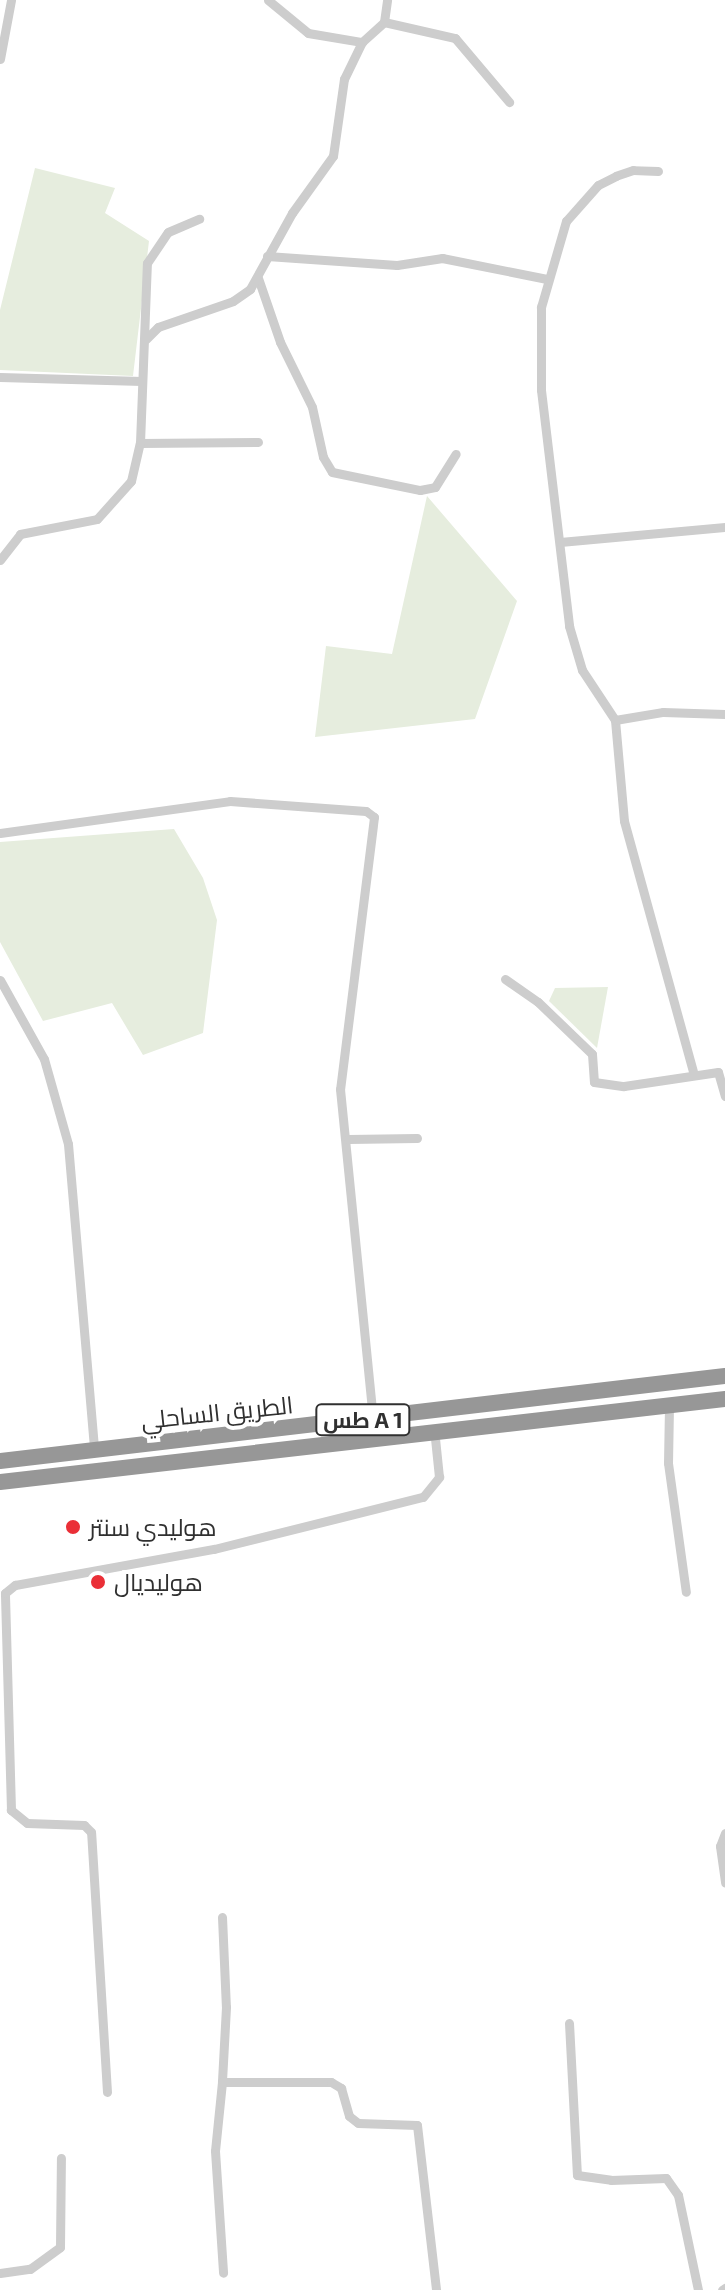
<!DOCTYPE html>
<meta charset="utf-8">
<style>
body{margin:0}
#map{position:relative;width:725px;height:2290px;overflow:hidden;background:#fff;font-family:"Exo 2",Cairo,sans-serif}
div>[style]{position:absolute}
.green>*{inset:0;background:#e6edde}
.street>*{height:9px;margin:-4.5px;padding:0 4.5px;transform-origin:4.5px;border-radius:4.5px;background:#cdcdcd}
.highway>*{height:16px;margin:-8px;padding:0 8px;transform-origin:8px;border-radius:8px;background:#979797}
.dots>*{width:22px;height:22px;translate:-50% -50%;box-sizing:border-box;border:4px solid #fff;border-radius:50%}
span{translate:-50% -50%;white-space:nowrap;text-align:center;line-height:1.15;-webkit-text-stroke:8px #fff;paint-order:stroke}
.shield-label span{padding:2px 6px;background:#fff;border:2px solid;border-radius:6px;-webkit-text-stroke-width:0}
.shield-label{font-size:22px;color:#303030;font-weight:700}
.street-label{font-size:24px;color:#303030}
.poi-label{font-size:24px;color:#303030}
.left{translate:0 -50%;text-align:left}
</style>
<div id="map">
<div class="green">
<i style="clip-path:polygon(35px 168px,115px 188px,105px 213px,149px 241px,133px 376px,0 370px,0 310px)"></i>
<i style="clip-path:polygon(427px 496px,517px 601px,475px 719px,315px 737px,326px 646px,392px 654px)"></i>
<i style="clip-path:polygon(174px 829px,203px 878px,217px 920px,203px 1033px,143px 1055px,112px 1003px,43px 1021px,0 942px,0 842px)"></i>
<i style="clip-path:polygon(608px 987px,597px 1048px,549px 1001px,555px 988px)"></i>
</div>
<div class="street">
<i style="left:268px;top:0;width:52px;rotate:39.5deg"></i>
<i style="left:308px;top:33px;width:55px;rotate:9.5deg"></i>
<i style="left:384px;top:22px;width:22px;rotate:-82deg"></i>
<i style="left:0;top:59px;width:60px;rotate:-79.4deg"></i>
<i style="left:658px;top:171px;width:25px;rotate:-178deg"></i>
<i style="left:633px;top:170px;width:18px;rotate:161deg"></i>
<i style="left:616px;top:176px;width:20px;rotate:153deg"></i>
<i style="left:598px;top:185px;width:48px;rotate:131.6deg"></i>
<i style="left:566px;top:221px;width:90px;rotate:106.2deg"></i>
<i style="left:541px;top:307px;width:83px;rotate:90deg"></i>
<i style="left:541px;top:390px;width:238px;rotate:83.2deg"></i>
<i style="left:569px;top:626px;width:46px;rotate:73.5deg"></i>
<i style="left:582px;top:670px;width:60px;rotate:56.6deg"></i>
<i style="left:615px;top:720px;width:101px;rotate:84.9deg"></i>
<i style="left:624px;top:821px;width:263px;rotate:74.6deg"></i>
<i style="left:267px;top:256px;width:130px;rotate:4deg"></i>
<i style="left:397px;top:265px;width:46px;rotate:-8.8deg"></i>
<i style="left:442px;top:258px;width:107px;rotate:11.3deg"></i>
<i style="left:258px;top:278px;width:68px;rotate:71deg"></i>
<i style="left:280px;top:342px;width:72px;rotate:63.8deg"></i>
<i style="left:312px;top:407px;width:51px;rotate:77.6deg"></i>
<i style="left:323px;top:457px;width:17px;rotate:59deg"></i>
<i style="left:332px;top:472px;width:90px;rotate:11.6deg"></i>
<i style="left:420px;top:490px;width:15px;rotate:-11deg"></i>
<i style="left:435px;top:487px;width:39px;rotate:-58deg"></i>
<i style="left:146px;top:339px;width:17px;rotate:-45deg"></i>
<i style="left:158px;top:327px;width:79px;rotate:-19.1deg"></i>
<i style="left:233px;top:301px;width:21px;rotate:-35deg"></i>
<i style="left:250px;top:289px;width:87px;rotate:-61.1deg"></i>
<i style="left:292px;top:213px;width:70px;rotate:-54.3deg"></i>
<i style="left:333px;top:156px;width:78px;rotate:-81.9deg"></i>
<i style="left:344px;top:79px;width:41px;rotate:-64.1deg"></i>
<i style="left:362px;top:42px;width:30px;rotate:-42deg"></i>
<i style="left:384px;top:22px;width:73px;rotate:12.7deg"></i>
<i style="left:455px;top:38px;width:84px;rotate:49.8deg"></i>
<i style="left:0;top:377px;width:142px;rotate:1.6deg"></i>
<i style="left:140px;top:443px;width:118px;rotate:-0.5deg"></i>
<i style="left:560px;top:542px;width:166px;rotate:-5.2deg"></i>
<i style="left:0;top:560px;width:33px;rotate:-52deg"></i>
<i style="left:20px;top:534px;width:78px;rotate:-11deg"></i>
<i style="left:97px;top:519px;width:51px;rotate:-48.2deg"></i>
<i style="left:131px;top:481px;width:39px;rotate:-77deg"></i>
<i style="left:140px;top:443px;width:180px;rotate:-87.8deg"></i>
<i style="left:147px;top:263px;width:37px;rotate:-56deg"></i>
<i style="left:168px;top:232px;width:34px;rotate:-23deg"></i>
<i style="left:615px;top:720px;width:49px;rotate:-9.5deg"></i>
<i style="left:663px;top:712px;width:62px;rotate:1.8deg"></i>
<i style="left:0;top:833px;width:232px;rotate:-7.9deg"></i>
<i style="left:230px;top:801px;width:136px;rotate:4.2deg"></i>
<i style="left:366px;top:811px;width:10px;rotate:37deg"></i>
<i style="left:374px;top:817px;width:274px;rotate:97.1deg"></i>
<i style="left:340px;top:1089px;width:332px;rotate:84.3deg"></i>
<i style="left:505px;top:979px;width:40px;rotate:34.9deg"></i>
<i style="left:538px;top:1002px;width:75px;rotate:43.9deg"></i>
<i style="left:592px;top:1054px;width:28px;rotate:86deg"></i>
<i style="left:594px;top:1082px;width:30px;rotate:8deg"></i>
<i style="left:624px;top:1086px;width:95px;rotate:-8.5deg"></i>
<i style="left:718px;top:1072px;width:25px;rotate:74deg"></i>
<i style="left:0;top:980px;width:90px;rotate:60.9deg"></i>
<i style="left:44px;top:1059px;width:88px;rotate:74.2deg"></i>
<i style="left:68px;top:1144px;width:307px;rotate:85.1deg"></i>
<i style="left:348px;top:1139px;width:69px;rotate:-0.8deg"></i>
<i style="left:669px;top:1406px;width:57px;rotate:91deg"></i>
<i style="left:668px;top:1463px;width:130px;rotate:82.1deg"></i>
<i style="left:725px;top:1833px;width:14px;rotate:111deg"></i>
<i style="left:720px;top:1846px;width:37px;rotate:82deg"></i>
<i style="left:222px;top:1917px;width:90px;rotate:87.5deg"></i>
<i style="left:226px;top:2007px;width:75px;rotate:93.1deg"></i>
<i style="left:222px;top:2082px;width:109px"></i>
<i style="left:331px;top:2082px;width:12px;rotate:31deg"></i>
<i style="left:341px;top:2088px;width:29px;rotate:74deg"></i>
<i style="left:349px;top:2116px;width:11px;rotate:38deg"></i>
<i style="left:358px;top:2123px;width:59px;rotate:1.9deg"></i>
<i style="left:417px;top:2125px;width:166px;rotate:83.4deg"></i>
<i style="left:569px;top:2023px;width:152px;rotate:87deg"></i>
<i style="left:577px;top:2175px;width:34px;rotate:8deg"></i>
<i style="left:611px;top:2180px;width:55px;rotate:-2.1deg"></i>
<i style="left:666px;top:2178px;width:21px;rotate:55deg"></i>
<i style="left:678px;top:2195px;width:97px;rotate:78.1deg"></i>
<i style="left:222px;top:2082px;width:69px;rotate:95.8deg"></i>
<i style="left:215px;top:2151px;width:122px;rotate:86.2deg"></i>
<i style="left:107px;top:2092px;width:260px;rotate:-93.5deg"></i>
<i style="left:91px;top:1832px;width:10px;rotate:-135deg"></i>
<i style="left:84px;top:1825px;width:57px;rotate:-178deg"></i>
<i style="left:27px;top:1823px;width:21px;rotate:-141deg"></i>
<i style="left:11px;top:1810px;width:217px;rotate:-91.6deg"></i>
<i style="left:5px;top:1593px;width:13px;rotate:-39deg"></i>
<i style="left:15px;top:1585px;width:202px;rotate:-10.3deg"></i>
<i style="left:214px;top:1549px;width:215px;rotate:-14deg"></i>
<i style="left:423px;top:1497px;width:26px;rotate:-51deg"></i>
<i style="left:439px;top:1477px;width:48px;rotate:-95.9deg"></i>
<i style="left:0;top:2273px;width:30px;rotate:-8deg"></i>
<i style="left:30px;top:2269px;width:37px;rotate:-36deg"></i>
<i style="left:60px;top:2247px;width:89px;rotate:-89.4deg"></i>
<i style="left:722px;top:2290px;width:4px;rotate:-34deg"></i>
</div>
<div class="highway">
<i style="left:0;top:1461px;width:730px;rotate:-6.69deg"></i>
<i style="left:0;top:1482px;width:730px;rotate:-6.53deg"></i>
</div>
<div class="dots">
<i style="left:73px;top:1527px;background:#ea2f37"></i>
<i style="left:98px;top:1582px;background:#ea2f37"></i>
</div>
<div class="shield-label">
<span style="left:363px;top:1420px">طس A 1</span>
</div>
<div class="street-label">
<span style="left:217px;top:1412px;rotate:-6deg">الطريق الساحلي</span>
</div>
<div class="poi-label">
<span class="left" style="left:89px;top:1527px">هوليدي سنتر</span>
<span class="left" style="left:114px;top:1582px">هوليديال</span>
</div>
</div>
